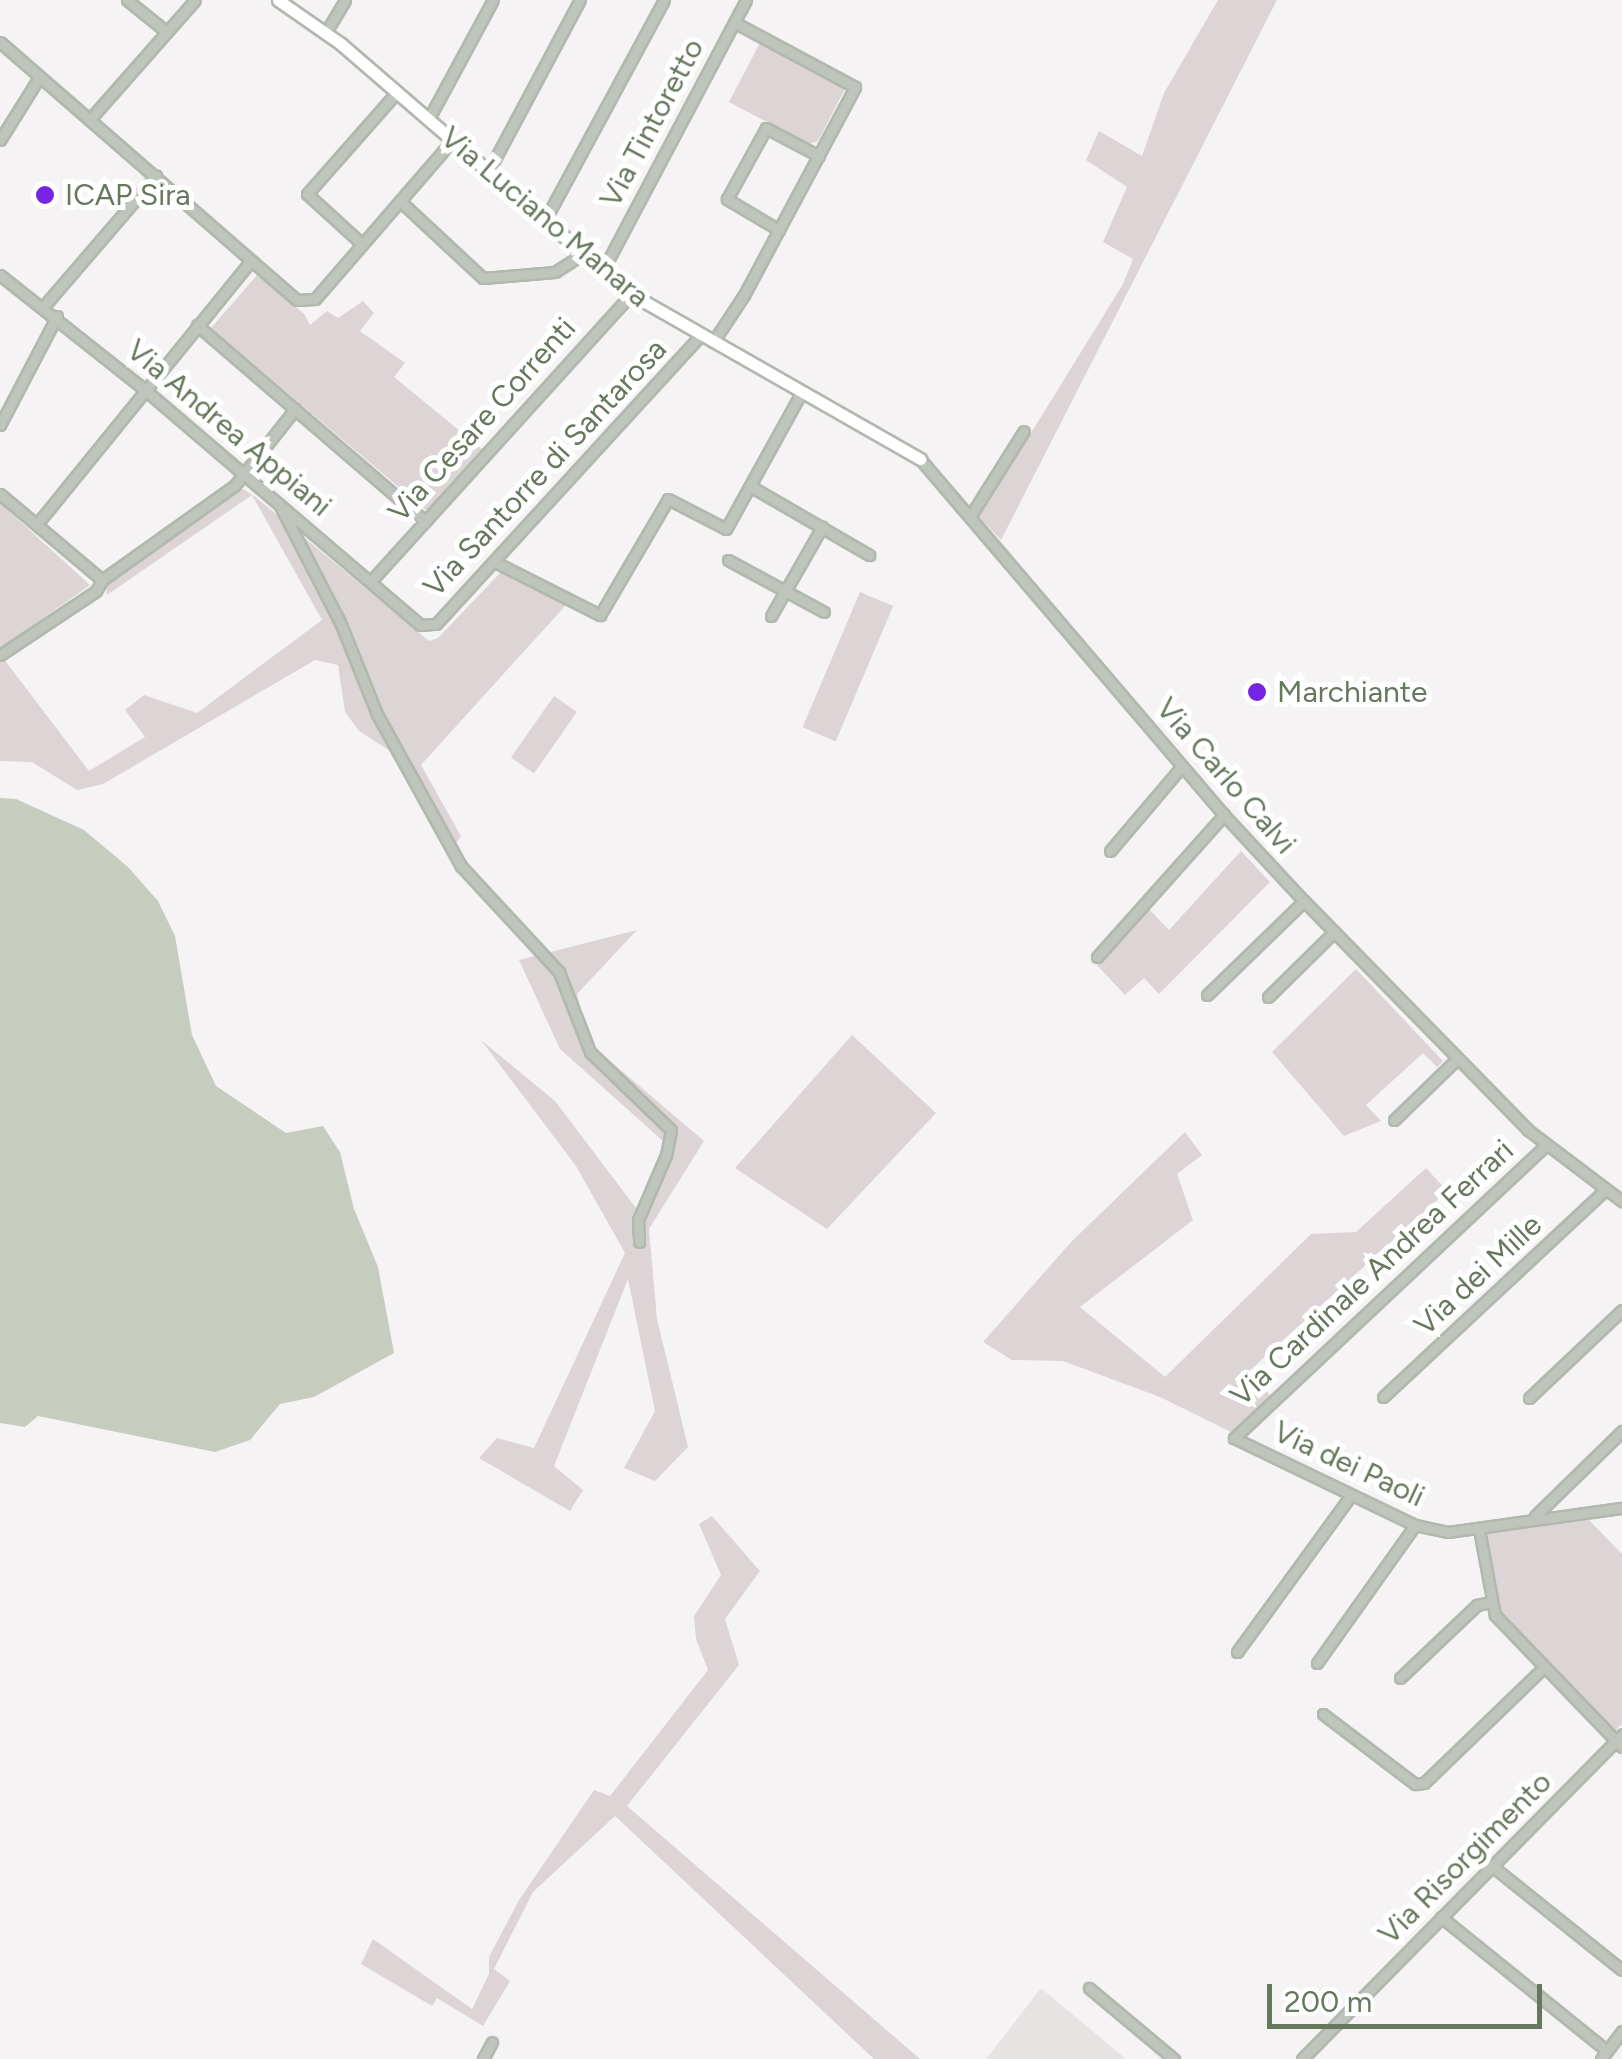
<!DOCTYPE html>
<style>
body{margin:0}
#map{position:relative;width:1622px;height:2059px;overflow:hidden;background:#f6f3f5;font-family:Figtree,sans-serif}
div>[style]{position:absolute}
.built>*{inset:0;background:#e5e4e3}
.green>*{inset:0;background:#ddd4d6;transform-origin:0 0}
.water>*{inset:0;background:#c6ccbe}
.roads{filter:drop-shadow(2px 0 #b1b8ae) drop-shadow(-2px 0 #b1b8ae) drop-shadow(0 2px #b1b8ae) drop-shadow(0 -2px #b1b8ae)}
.minor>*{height:9px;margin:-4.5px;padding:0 4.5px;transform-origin:4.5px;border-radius:4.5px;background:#bfc5bc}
.major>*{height:11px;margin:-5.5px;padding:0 5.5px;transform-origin:5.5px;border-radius:5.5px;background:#fff}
.dots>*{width:28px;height:28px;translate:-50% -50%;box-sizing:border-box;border:5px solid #fff;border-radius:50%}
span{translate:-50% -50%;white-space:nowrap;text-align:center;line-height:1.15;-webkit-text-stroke:10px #fff;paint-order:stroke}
.street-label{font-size:30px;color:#66785d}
.poi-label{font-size:30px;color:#66785d}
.left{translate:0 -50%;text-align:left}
.scale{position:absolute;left:1267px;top:1984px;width:275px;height:45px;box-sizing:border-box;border:5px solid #66785d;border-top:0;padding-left:12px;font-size:30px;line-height:35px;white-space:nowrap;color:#66785d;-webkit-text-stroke:8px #fff;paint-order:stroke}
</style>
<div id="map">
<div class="built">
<i style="clip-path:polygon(1041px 1988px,1126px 2059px,986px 2059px)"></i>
</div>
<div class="green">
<i style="clip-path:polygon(1218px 0,1277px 0,1001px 540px,979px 517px,1123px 284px,1133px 259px,1103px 242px,1127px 187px,1086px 160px,1099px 131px,1142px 156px,1164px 93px)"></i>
<i style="clip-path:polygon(761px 41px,846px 87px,818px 141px,809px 144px,729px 102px)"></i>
<i style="clip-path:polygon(258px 274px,304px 314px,310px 325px,327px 311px,338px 318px,363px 301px,374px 313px,360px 331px,405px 363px,394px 377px,482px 449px,427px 511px,211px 328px)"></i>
<i style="clip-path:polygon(241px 488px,253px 495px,429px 641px,438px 638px,503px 570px,567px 604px,421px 765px,461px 836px,452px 849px,414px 779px,393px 753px,359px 731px,345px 712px,338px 665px,315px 660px,103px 784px,77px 790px,32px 762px,0 761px,0 654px,89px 771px,145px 737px,125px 710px,144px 695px,197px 713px,322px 620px,252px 495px,107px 595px,106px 584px)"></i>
<i style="clip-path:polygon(0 503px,90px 585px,0 649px)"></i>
<i style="left:860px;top:592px;width:36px;height:147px;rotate:23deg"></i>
<i style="left:554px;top:696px;width:28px;height:75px;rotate:35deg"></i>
<i style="clip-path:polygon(1241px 851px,1270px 882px,1159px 994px,1144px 978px,1125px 995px,1095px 963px,1146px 906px,1169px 930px)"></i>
<i style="clip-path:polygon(637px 930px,577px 994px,585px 1029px,596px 1049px,704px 1141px,649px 1229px,657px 1319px,688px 1447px,655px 1481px,624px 1468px,655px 1411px,628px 1279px,554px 1466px,583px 1490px,570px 1511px,479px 1458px,497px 1438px,534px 1448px,625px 1253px,576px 1166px,481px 1040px,555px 1101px,639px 1212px,664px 1142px,560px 1049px,519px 960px)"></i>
<i style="clip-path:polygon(1356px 969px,1443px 1061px,1437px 1067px,1423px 1053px,1366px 1105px,1381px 1121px,1344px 1136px,1272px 1052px)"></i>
<i style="clip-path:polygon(852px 1035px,936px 1113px,827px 1229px,735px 1168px)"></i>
<i style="clip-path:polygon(1185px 1132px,1202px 1155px,1177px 1174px,1193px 1220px,1080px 1307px,1165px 1377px,1311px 1234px,1356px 1232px,1426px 1168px,1447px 1191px,1247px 1373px,1271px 1396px,1233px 1433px,1160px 1397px,1063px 1361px,1012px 1360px,983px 1342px,1071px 1242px)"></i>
<i style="clip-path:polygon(712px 1516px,760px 1571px,725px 1619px,739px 1665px,627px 1806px,920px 2059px,874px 2059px,615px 1816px,533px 1892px,494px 1969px,510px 1981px,483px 2026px,437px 1998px,432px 2006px,361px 1964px,373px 1939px,472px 2009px,489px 1974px,489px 1957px,519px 1900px,594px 1790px,610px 1796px,708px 1670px,696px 1639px,694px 1616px,721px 1575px,699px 1524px)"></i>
<i style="clip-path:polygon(1588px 1519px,1622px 1554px,1622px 1724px,1615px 1731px,1501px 1613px,1486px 1534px,1535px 1523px)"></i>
</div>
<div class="water">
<i style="clip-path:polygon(0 798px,16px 799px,84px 830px,128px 867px,158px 901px,175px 936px,192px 1035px,216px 1086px,286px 1133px,323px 1126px,340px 1152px,354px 1209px,378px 1267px,394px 1353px,314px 1397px,280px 1404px,250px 1440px,215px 1452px,38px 1416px,25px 1427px,0 1423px)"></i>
</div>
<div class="roads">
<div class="minor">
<i style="left:127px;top:0;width:51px;rotate:38.7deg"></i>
<i style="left:326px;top:32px;width:37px;rotate:-59deg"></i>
<i style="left:0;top:42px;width:393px;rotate:41deg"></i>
<i style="left:297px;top:300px;width:18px;rotate:-3deg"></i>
<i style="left:315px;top:299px;width:209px;rotate:-49.1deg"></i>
<i style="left:91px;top:118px;width:157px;rotate:-48.6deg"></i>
<i style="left:428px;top:120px;width:136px;rotate:-61.6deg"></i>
<i style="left:0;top:140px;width:75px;rotate:-58deg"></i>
<i style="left:488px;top:172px;width:195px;rotate:-61.9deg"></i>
<i style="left:400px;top:201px;width:113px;rotate:42.9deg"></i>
<i style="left:483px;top:278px;width:72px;rotate:-4.8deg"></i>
<i style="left:555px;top:272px;width:33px;rotate:-33deg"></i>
<i style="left:545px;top:220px;width:250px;rotate:-61.6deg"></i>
<i style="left:779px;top:230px;width:61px;rotate:-149.2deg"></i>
<i style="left:727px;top:199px;width:81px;rotate:-61.2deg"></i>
<i style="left:766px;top:128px;width:60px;rotate:27.8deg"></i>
<i style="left:362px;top:244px;width:74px;rotate:-137.7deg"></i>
<i style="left:307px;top:194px;width:135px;rotate:-48.6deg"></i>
<i style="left:603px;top:270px;width:306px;rotate:-62.1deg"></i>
<i style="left:0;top:275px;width:184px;rotate:38.4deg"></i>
<i style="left:144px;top:389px;width:363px;rotate:40.5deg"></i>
<i style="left:420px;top:625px;width:16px;rotate:-4deg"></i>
<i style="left:436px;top:624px;width:392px;rotate:-47.5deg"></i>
<i style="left:44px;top:306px;width:172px;rotate:-49.3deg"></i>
<i style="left:197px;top:325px;width:301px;rotate:40.7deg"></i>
<i style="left:713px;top:342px;width:56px;rotate:-56.6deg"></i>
<i style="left:744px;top:295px;width:236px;rotate:-61.9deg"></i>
<i style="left:855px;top:87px;width:137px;rotate:-151.8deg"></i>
<i style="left:0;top:425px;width:123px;rotate:-62.4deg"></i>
<i style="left:920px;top:459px;width:468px;rotate:49.5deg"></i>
<i style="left:1224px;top:815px;width:117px;rotate:47.1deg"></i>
<i style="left:1304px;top:901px;width:320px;rotate:45.6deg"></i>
<i style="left:1528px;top:1130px;width:118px;rotate:37.1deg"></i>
<i style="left:750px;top:486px;width:138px;rotate:30.1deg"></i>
<i style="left:0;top:494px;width:133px;rotate:40.1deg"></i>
<i style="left:280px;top:506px;width:131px;rotate:62.7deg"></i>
<i style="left:340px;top:622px;width:99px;rotate:68.1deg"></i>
<i style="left:377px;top:714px;width:174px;rotate:61.1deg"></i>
<i style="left:461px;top:866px;width:144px;rotate:47.2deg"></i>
<i style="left:559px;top:972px;width:86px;rotate:68.8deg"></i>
<i style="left:590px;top:1052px;width:112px;rotate:43.9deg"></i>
<i style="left:671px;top:1130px;width:25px;rotate:101deg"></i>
<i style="left:666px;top:1155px;width:71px;rotate:113.3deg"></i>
<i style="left:638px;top:1220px;width:22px;rotate:87deg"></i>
<i style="left:971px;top:515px;width:99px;rotate:-57.8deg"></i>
<i style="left:37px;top:524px;width:339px;rotate:-50.9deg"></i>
<i style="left:728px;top:560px;width:109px;rotate:28.4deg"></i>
<i style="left:495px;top:562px;width:118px;rotate:26.8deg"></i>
<i style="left:600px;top:615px;width:134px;rotate:-59.6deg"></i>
<i style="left:668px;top:499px;width:65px;rotate:27.3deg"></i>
<i style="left:726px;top:529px;width:155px;rotate:-61.1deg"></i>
<i style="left:371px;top:581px;width:387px;rotate:-47.8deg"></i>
<i style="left:771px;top:616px;width:103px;rotate:-60.2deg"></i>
<i style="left:0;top:655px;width:115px;rotate:-33.7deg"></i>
<i style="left:96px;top:591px;width:13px;rotate:-61deg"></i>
<i style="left:102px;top:580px;width:163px;rotate:-35.5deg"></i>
<i style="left:235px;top:485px;width:97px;rotate:-51.7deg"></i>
<i style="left:1110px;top:851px;width:111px;rotate:-49.7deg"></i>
<i style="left:1097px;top:957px;width:191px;rotate:-48.2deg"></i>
<i style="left:1207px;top:995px;width:135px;rotate:-44.1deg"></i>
<i style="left:1268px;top:997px;width:93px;rotate:-44.6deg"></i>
<i style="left:1394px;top:1120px;width:88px;rotate:-44.1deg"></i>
<i style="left:1545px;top:1146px;width:427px;rotate:136.8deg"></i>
<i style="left:1234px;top:1438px;width:201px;rotate:25.7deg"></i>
<i style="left:1415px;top:1525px;width:34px;rotate:12deg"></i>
<i style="left:1448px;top:1532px;width:176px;rotate:-7.9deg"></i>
<i style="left:1383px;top:1397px;width:305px;rotate:-43deg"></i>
<i style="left:1529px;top:1398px;width:128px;rotate:-43.4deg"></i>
<i style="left:1535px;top:1516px;width:122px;rotate:-44.3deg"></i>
<i style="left:1479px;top:1529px;width:87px;rotate:79.5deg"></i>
<i style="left:1495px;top:1615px;width:183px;rotate:46.1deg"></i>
<i style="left:1237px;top:1652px;width:194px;rotate:-54deg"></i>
<i style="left:1317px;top:1663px;width:169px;rotate:-54.6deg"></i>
<i style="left:1400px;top:1678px;width:106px;rotate:-43.5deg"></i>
<i style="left:1477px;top:1605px;width:13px;rotate:-13deg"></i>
<i style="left:1323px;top:1714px;width:116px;rotate:37.3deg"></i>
<i style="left:1415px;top:1784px;width:9px;rotate:-6deg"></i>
<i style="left:1424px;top:1783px;width:165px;rotate:-44deg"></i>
<i style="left:1492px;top:1866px;width:166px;rotate:38.7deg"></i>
<i style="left:1441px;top:1917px;width:213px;rotate:38.9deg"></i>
<i style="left:1089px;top:1988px;width:111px;rotate:39.9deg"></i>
<i style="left:483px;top:2059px;width:19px;rotate:-62deg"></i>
<i style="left:1302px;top:2059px;width:456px;rotate:-45.4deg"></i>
<i style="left:1601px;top:2059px;width:35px;rotate:-53deg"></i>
</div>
<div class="major">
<i style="left:278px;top:0;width:77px;rotate:34.9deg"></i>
<i style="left:341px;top:44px;width:383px;rotate:40.8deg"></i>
<i style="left:631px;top:294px;width:333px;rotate:29.7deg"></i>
</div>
</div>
<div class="dots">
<i style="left:45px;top:195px;background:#7625e4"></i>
<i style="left:1257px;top:692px;background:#7625e4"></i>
</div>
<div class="street-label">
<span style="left:652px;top:123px;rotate:-62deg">Via Tintoretto</span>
<span style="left:545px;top:217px;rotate:40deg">Via Luciano Manara</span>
<span style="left:482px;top:420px;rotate:-48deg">Via Cesare Correnti</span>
<span style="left:229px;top:428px;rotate:40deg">Via Andrea Appiani</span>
<span style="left:545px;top:468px;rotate:-47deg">Via Santorre di Santarosa</span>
<span style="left:1226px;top:776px;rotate:49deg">Via Carlo Calvi</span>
<span style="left:1372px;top:1273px;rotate:-43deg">Via Cardinale Andrea Ferrari</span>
<span style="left:1478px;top:1275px;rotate:-43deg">Via dei Mille</span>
<span style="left:1349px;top:1464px;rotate:25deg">Via dei Paoli</span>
<span style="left:1465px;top:1858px;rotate:-45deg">Via Risorgimento</span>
</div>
<div class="poi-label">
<span class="left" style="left:65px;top:195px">ICAP Sira</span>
<span class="left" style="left:1277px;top:692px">Marchiante</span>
</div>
<div class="scale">200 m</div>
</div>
